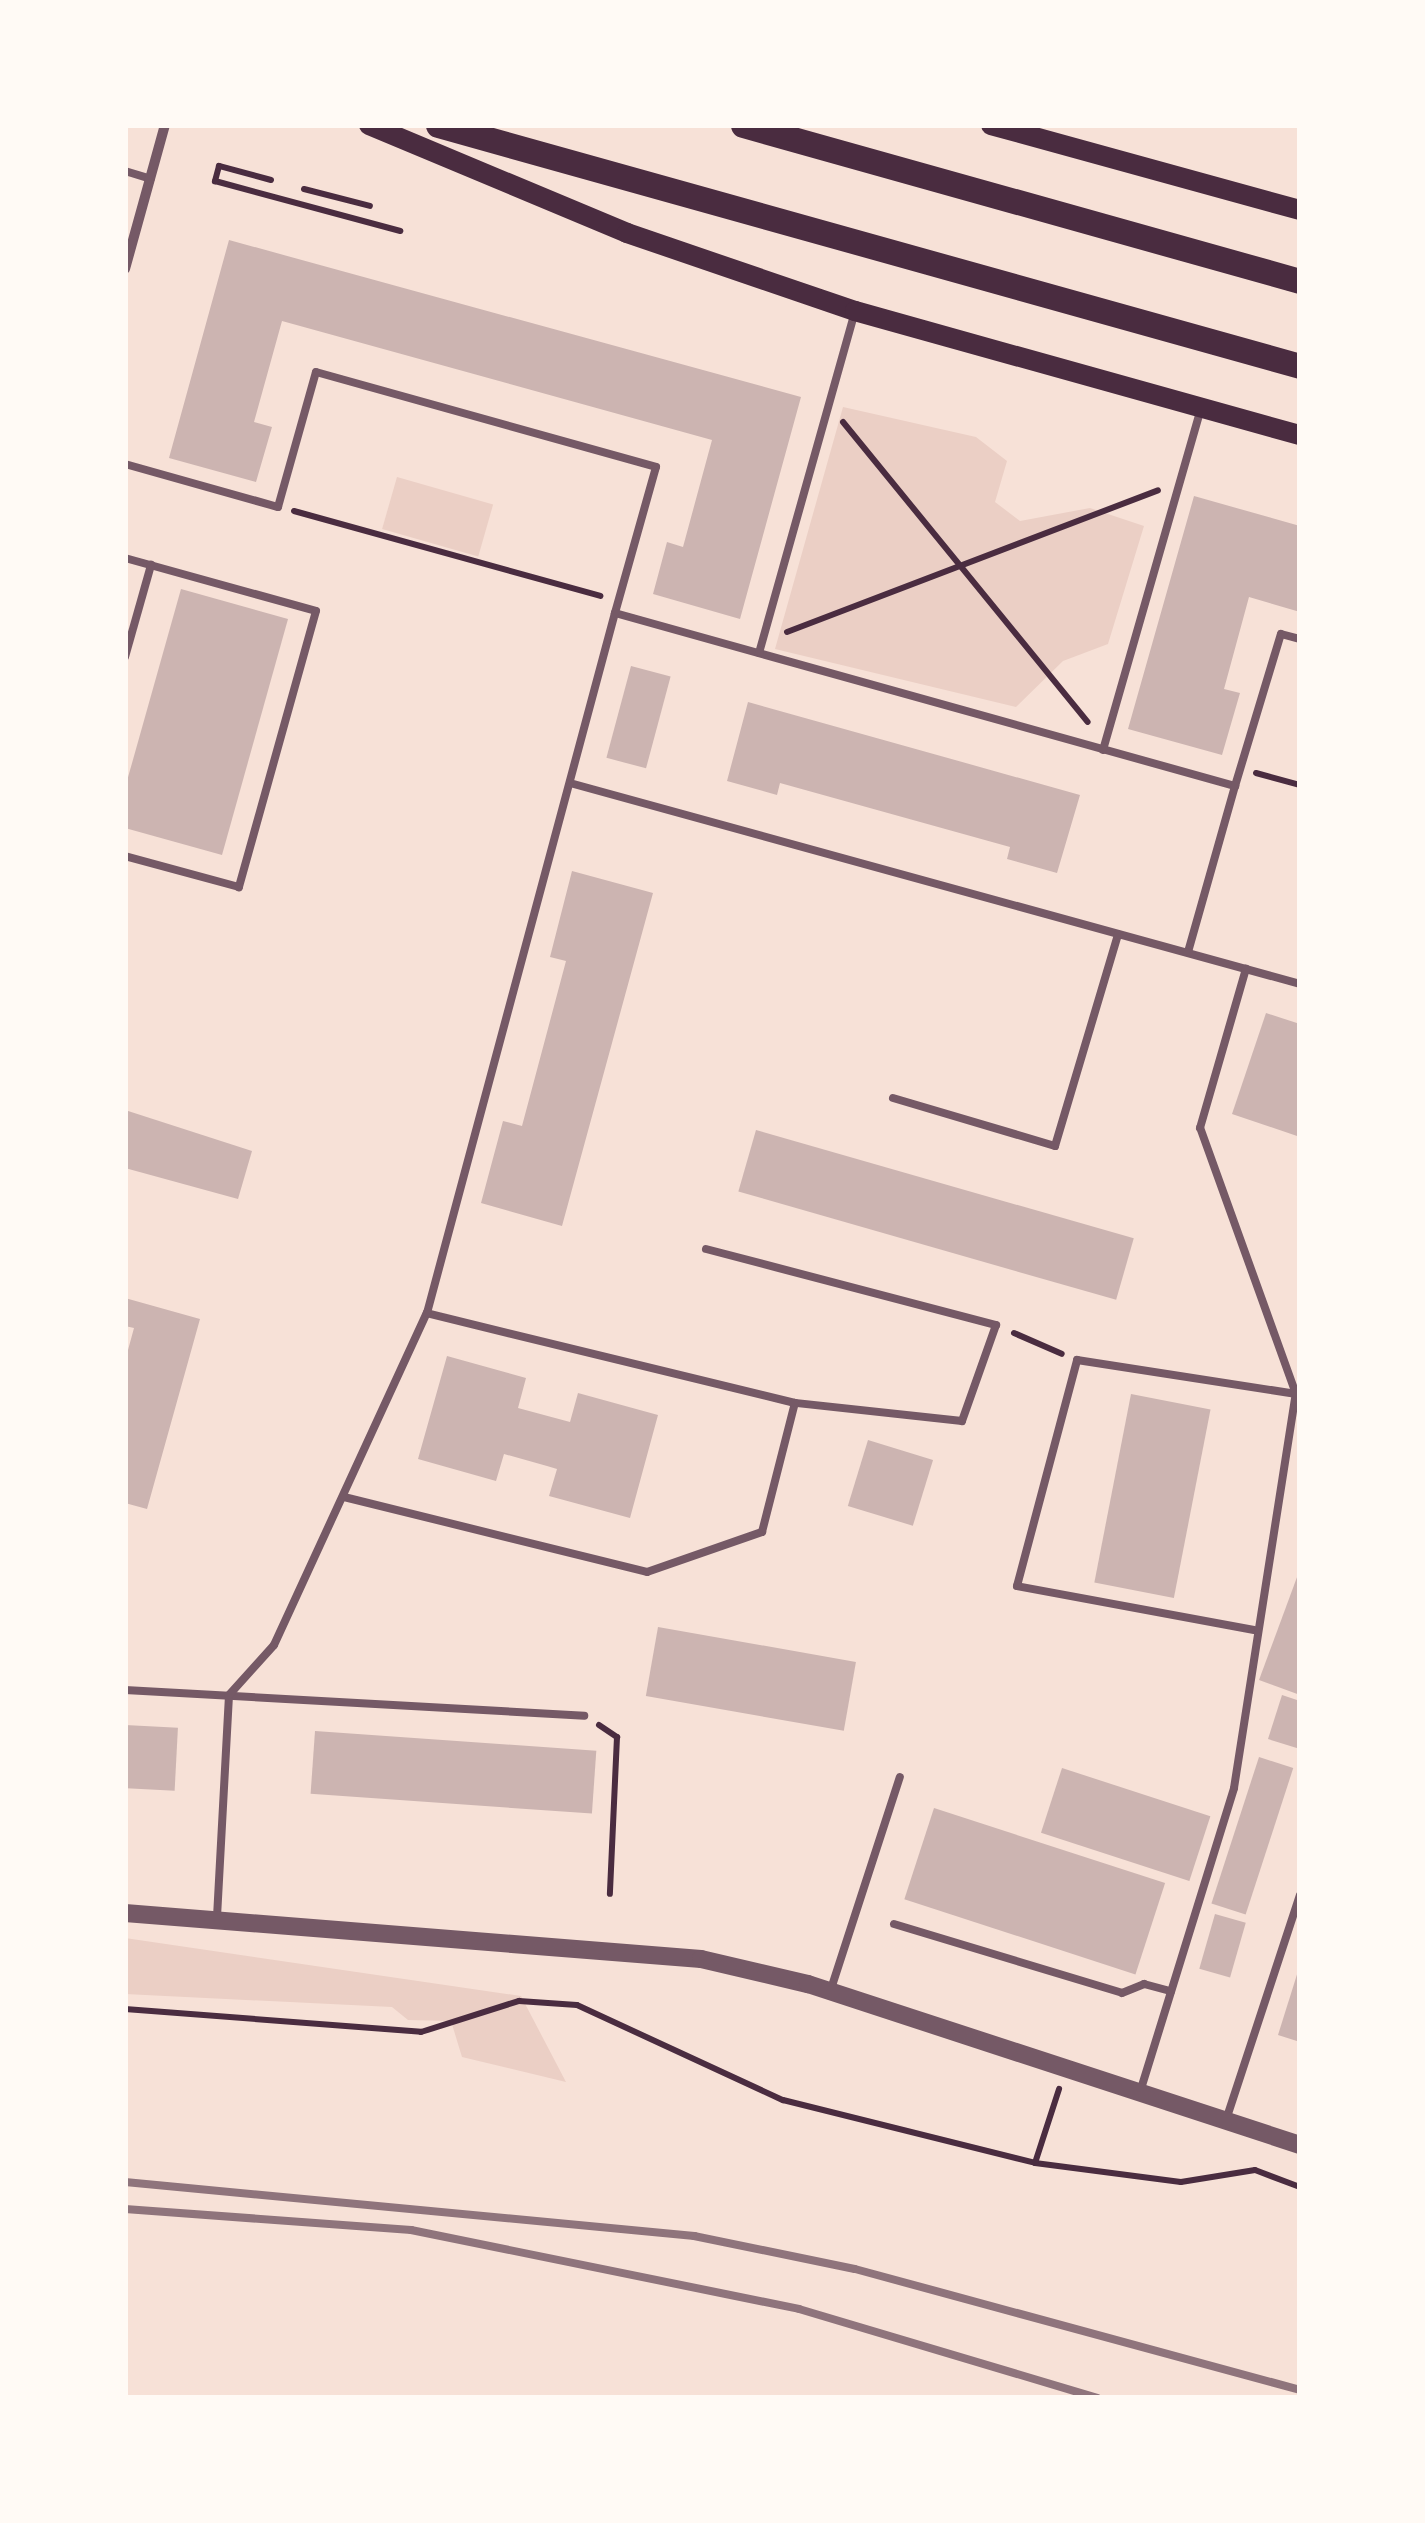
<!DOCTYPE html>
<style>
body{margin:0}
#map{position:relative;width:1425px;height:2523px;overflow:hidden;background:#f7e1d7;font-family:"DM Sans",sans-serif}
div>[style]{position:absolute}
.green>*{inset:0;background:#ebcfc5;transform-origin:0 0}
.building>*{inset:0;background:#ccb4b1;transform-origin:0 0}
.path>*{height:6px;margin:-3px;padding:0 3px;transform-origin:3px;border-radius:3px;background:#4a2c40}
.service>*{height:8px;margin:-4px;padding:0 4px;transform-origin:4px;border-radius:4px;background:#755966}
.minor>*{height:10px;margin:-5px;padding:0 5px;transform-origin:5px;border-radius:5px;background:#755966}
.tertiary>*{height:18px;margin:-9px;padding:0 9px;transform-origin:9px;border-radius:9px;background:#755966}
.secondary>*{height:20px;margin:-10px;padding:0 10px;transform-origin:10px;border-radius:10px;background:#4a2c40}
.primary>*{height:25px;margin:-12.5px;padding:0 12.5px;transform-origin:12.5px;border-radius:12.5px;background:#4a2c40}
.rail>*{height:8px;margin:-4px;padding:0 4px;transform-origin:4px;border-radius:4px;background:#8f747c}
span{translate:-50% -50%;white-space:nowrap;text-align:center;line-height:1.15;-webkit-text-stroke:9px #fffaf5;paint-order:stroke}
.frame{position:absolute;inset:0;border:128px solid #fffaf5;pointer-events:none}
</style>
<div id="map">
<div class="green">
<i style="clip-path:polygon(843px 407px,976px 437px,1007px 461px,995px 502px,1020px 521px,1090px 508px,1144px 526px,1108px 644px,1063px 661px,1016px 707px,775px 649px)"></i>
<i style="left:397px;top:477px;width:100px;height:54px;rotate:16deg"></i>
<i style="clip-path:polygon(125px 1938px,521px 1996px,566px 2082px,462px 2057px,451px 2021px,408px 2020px,392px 2007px,125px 1994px)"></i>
</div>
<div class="building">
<i style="clip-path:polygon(229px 240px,801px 397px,740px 619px,653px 594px,667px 542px,683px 547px,712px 440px,282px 321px,254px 422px,272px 427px,256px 482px,169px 458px)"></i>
<i style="clip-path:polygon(1194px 496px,1300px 526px,1300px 612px,1249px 597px,1224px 689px,1240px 693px,1222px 755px,1128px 729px)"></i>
<i style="clip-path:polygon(181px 589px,288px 619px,222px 855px,125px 828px,125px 788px)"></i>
<i style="left:631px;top:666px;width:41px;height:95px;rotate:15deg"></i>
<i style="clip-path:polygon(748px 702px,1080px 795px,1057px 873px,1007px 859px,1010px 847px,780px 783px,777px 795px,727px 781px)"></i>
<i style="clip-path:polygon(572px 871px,653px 893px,562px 1226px,481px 1203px,503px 1121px,522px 1126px,566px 961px,550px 957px)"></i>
<i style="clip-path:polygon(1266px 1013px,1300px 1024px,1300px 1137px,1232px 1114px)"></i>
<i style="clip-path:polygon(125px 1110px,252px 1151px,238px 1199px,125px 1168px)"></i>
<i style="left:756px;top:1130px;width:393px;height:64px;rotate:16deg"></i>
<i style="clip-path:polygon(125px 1298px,200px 1319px,147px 1509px,125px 1503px,125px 1361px,134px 1328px,125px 1326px)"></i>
<i style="clip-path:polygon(447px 1356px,526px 1378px,518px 1408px,570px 1422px,578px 1393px,658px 1415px,630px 1518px,549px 1496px,557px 1469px,547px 1466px,504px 1454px,496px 1481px,418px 1459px)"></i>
<i style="left:1131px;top:1394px;width:81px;height:192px;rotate:11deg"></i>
<i style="left:868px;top:1440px;width:68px;height:69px;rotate:17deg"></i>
<i style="clip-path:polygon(1300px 1569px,1300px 1695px,1259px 1680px)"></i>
<i style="left:658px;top:1627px;width:201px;height:70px;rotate:10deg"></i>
<i style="clip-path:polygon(1282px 1695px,1300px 1701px,1300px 1749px,1268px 1739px)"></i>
<i style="left:125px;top:1725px;width:53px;height:63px;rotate:3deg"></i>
<i style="left:315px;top:1731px;width:282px;height:63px;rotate:4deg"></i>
<i style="left:1259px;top:1757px;width:36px;height:154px;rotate:18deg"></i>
<i style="left:1062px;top:1768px;width:156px;height:68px;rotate:18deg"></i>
<i style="left:934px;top:1808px;width:243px;height:96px;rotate:18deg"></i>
<i style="left:1215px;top:1914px;width:32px;height:57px;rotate:16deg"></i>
<i style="clip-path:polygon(1299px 1968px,1300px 1968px,1300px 2042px,1278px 2035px)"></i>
</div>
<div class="path">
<i style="left:271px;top:180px;width:54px;rotate:-164.9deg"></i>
<i style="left:219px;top:166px;width:16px;rotate:105deg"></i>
<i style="left:215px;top:181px;width:192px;rotate:15.1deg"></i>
<i style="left:304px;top:189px;width:68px;rotate:14.4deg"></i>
<i style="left:843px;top:422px;width:387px;rotate:50.8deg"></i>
<i style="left:294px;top:511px;width:318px;rotate:15.5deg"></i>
<i style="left:787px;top:632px;width:397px;rotate:-20.9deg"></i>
<i style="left:1256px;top:773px;width:46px;rotate:15.3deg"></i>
<i style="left:1014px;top:1333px;width:52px;rotate:23.6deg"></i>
<i style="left:599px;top:1725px;width:22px;rotate:34deg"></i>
<i style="left:617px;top:1737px;width:157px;rotate:92.6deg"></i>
<i style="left:125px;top:2009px;width:297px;rotate:4.4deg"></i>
<i style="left:421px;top:2032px;width:103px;rotate:-17.6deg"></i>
<i style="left:519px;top:2001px;width:58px;rotate:3.9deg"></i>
<i style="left:577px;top:2005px;width:227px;rotate:24.8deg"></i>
<i style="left:783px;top:2100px;width:260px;rotate:14deg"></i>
<i style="left:1035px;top:2163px;width:147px;rotate:7.4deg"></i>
<i style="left:1181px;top:2182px;width:75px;rotate:-9.2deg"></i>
<i style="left:1255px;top:2170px;width:48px;rotate:20.7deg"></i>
<i style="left:1035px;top:2163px;width:78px;rotate:-72deg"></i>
</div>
<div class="service">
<i style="left:125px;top:171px;width:27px;rotate:17deg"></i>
<i style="left:125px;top:464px;width:159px;rotate:15.7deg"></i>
<i style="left:278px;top:507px;width:140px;rotate:-74.3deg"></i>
<i style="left:316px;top:372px;width:353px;rotate:15.6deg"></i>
<i style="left:656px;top:467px;width:152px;rotate:105.7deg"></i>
<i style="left:615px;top:613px;width:644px;rotate:15.59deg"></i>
<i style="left:1235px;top:786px;width:173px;rotate:105.8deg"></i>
<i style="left:125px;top:558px;width:198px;rotate:15.5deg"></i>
<i style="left:316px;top:611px;width:287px;rotate:105.6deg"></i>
<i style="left:239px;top:887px;width:118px;rotate:-164.8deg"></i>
<i style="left:759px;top:653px;width:355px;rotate:-74.3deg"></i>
<i style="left:125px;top:657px;width:96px;rotate:-74.2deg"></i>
<i style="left:1103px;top:750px;width:356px;rotate:-74deg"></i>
<i style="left:570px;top:783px;width:757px;rotate:15.39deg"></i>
<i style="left:1235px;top:786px;width:159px;rotate:-73.2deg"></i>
<i style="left:1281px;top:634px;width:20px;rotate:15deg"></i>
<i style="left:893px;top:1098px;width:169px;rotate:16.5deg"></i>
<i style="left:1055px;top:1146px;width:221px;rotate:-73.4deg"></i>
<i style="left:706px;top:1249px;width:300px;rotate:14.7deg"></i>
<i style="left:996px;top:1325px;width:102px;rotate:109.5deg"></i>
<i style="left:962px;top:1421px;width:168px;rotate:-173.8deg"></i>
<i style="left:344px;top:1497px;width:312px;rotate:13.9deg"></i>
<i style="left:647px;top:1572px;width:122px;rotate:-19.2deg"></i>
<i style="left:762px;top:1532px;width:133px;rotate:-75.7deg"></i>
<i style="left:795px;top:1403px;width:379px;rotate:-166.3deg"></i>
<i style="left:1254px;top:1630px;width:241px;rotate:-169.5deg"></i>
<i style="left:1017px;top:1586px;width:234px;rotate:-75.1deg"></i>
<i style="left:1077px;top:1360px;width:222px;rotate:8.8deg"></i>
<i style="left:125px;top:1690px;width:460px;rotate:3.2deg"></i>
<i style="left:217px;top:1917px;width:222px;rotate:-86.9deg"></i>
<i style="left:229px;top:1695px;width:67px;rotate:-48deg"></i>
<i style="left:274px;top:1645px;width:366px;rotate:-65.3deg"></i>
<i style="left:427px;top:1313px;width:725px;rotate:-74.97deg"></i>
<i style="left:894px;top:1924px;width:238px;rotate:16.8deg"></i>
<i style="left:1122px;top:1993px;width:24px;rotate:-22deg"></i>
<i style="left:1144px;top:1984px;width:28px;rotate:15deg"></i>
<i style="left:830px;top:1992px;width:226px;rotate:-72deg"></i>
<i style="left:1140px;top:2092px;width:318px;rotate:-72.8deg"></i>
<i style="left:1234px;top:1788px;width:399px;rotate:-81.1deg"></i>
<i style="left:1296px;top:1394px;width:283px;rotate:-109.8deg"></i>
<i style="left:1200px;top:1128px;width:166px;rotate:-73.9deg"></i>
<i style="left:1226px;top:2120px;width:237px;rotate:-71.8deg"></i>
</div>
<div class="minor">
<i style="left:125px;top:269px;width:149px;rotate:-74.5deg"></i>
</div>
<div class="tertiary">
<i style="left:125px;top:1913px;width:578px;rotate:4.57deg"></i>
<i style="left:701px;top:1959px;width:110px;rotate:13.2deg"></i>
<i style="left:808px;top:1984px;width:518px;rotate:18.12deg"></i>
</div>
<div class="secondary">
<i style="left:369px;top:125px;width:280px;rotate:22.7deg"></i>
<i style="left:627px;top:233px;width:241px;rotate:18.9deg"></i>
<i style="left:855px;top:311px;width:462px;rotate:15.6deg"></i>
<i style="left:991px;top:125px;width:320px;rotate:15.4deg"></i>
</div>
<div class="primary">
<i style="left:438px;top:125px;width:895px;rotate:15.62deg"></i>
<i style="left:743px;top:125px;width:578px;rotate:15.65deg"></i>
</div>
<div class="rail">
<i style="left:125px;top:2182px;width:572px;rotate:5.42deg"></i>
<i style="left:694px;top:2236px;width:164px;rotate:11.6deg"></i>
<i style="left:855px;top:2269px;width:461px;rotate:15.2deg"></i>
<i style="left:125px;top:2209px;width:287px;rotate:4.2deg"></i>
<i style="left:411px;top:2230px;width:396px;rotate:11.5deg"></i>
<i style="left:799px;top:2309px;width:311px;rotate:16.6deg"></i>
</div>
<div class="frame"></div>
</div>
